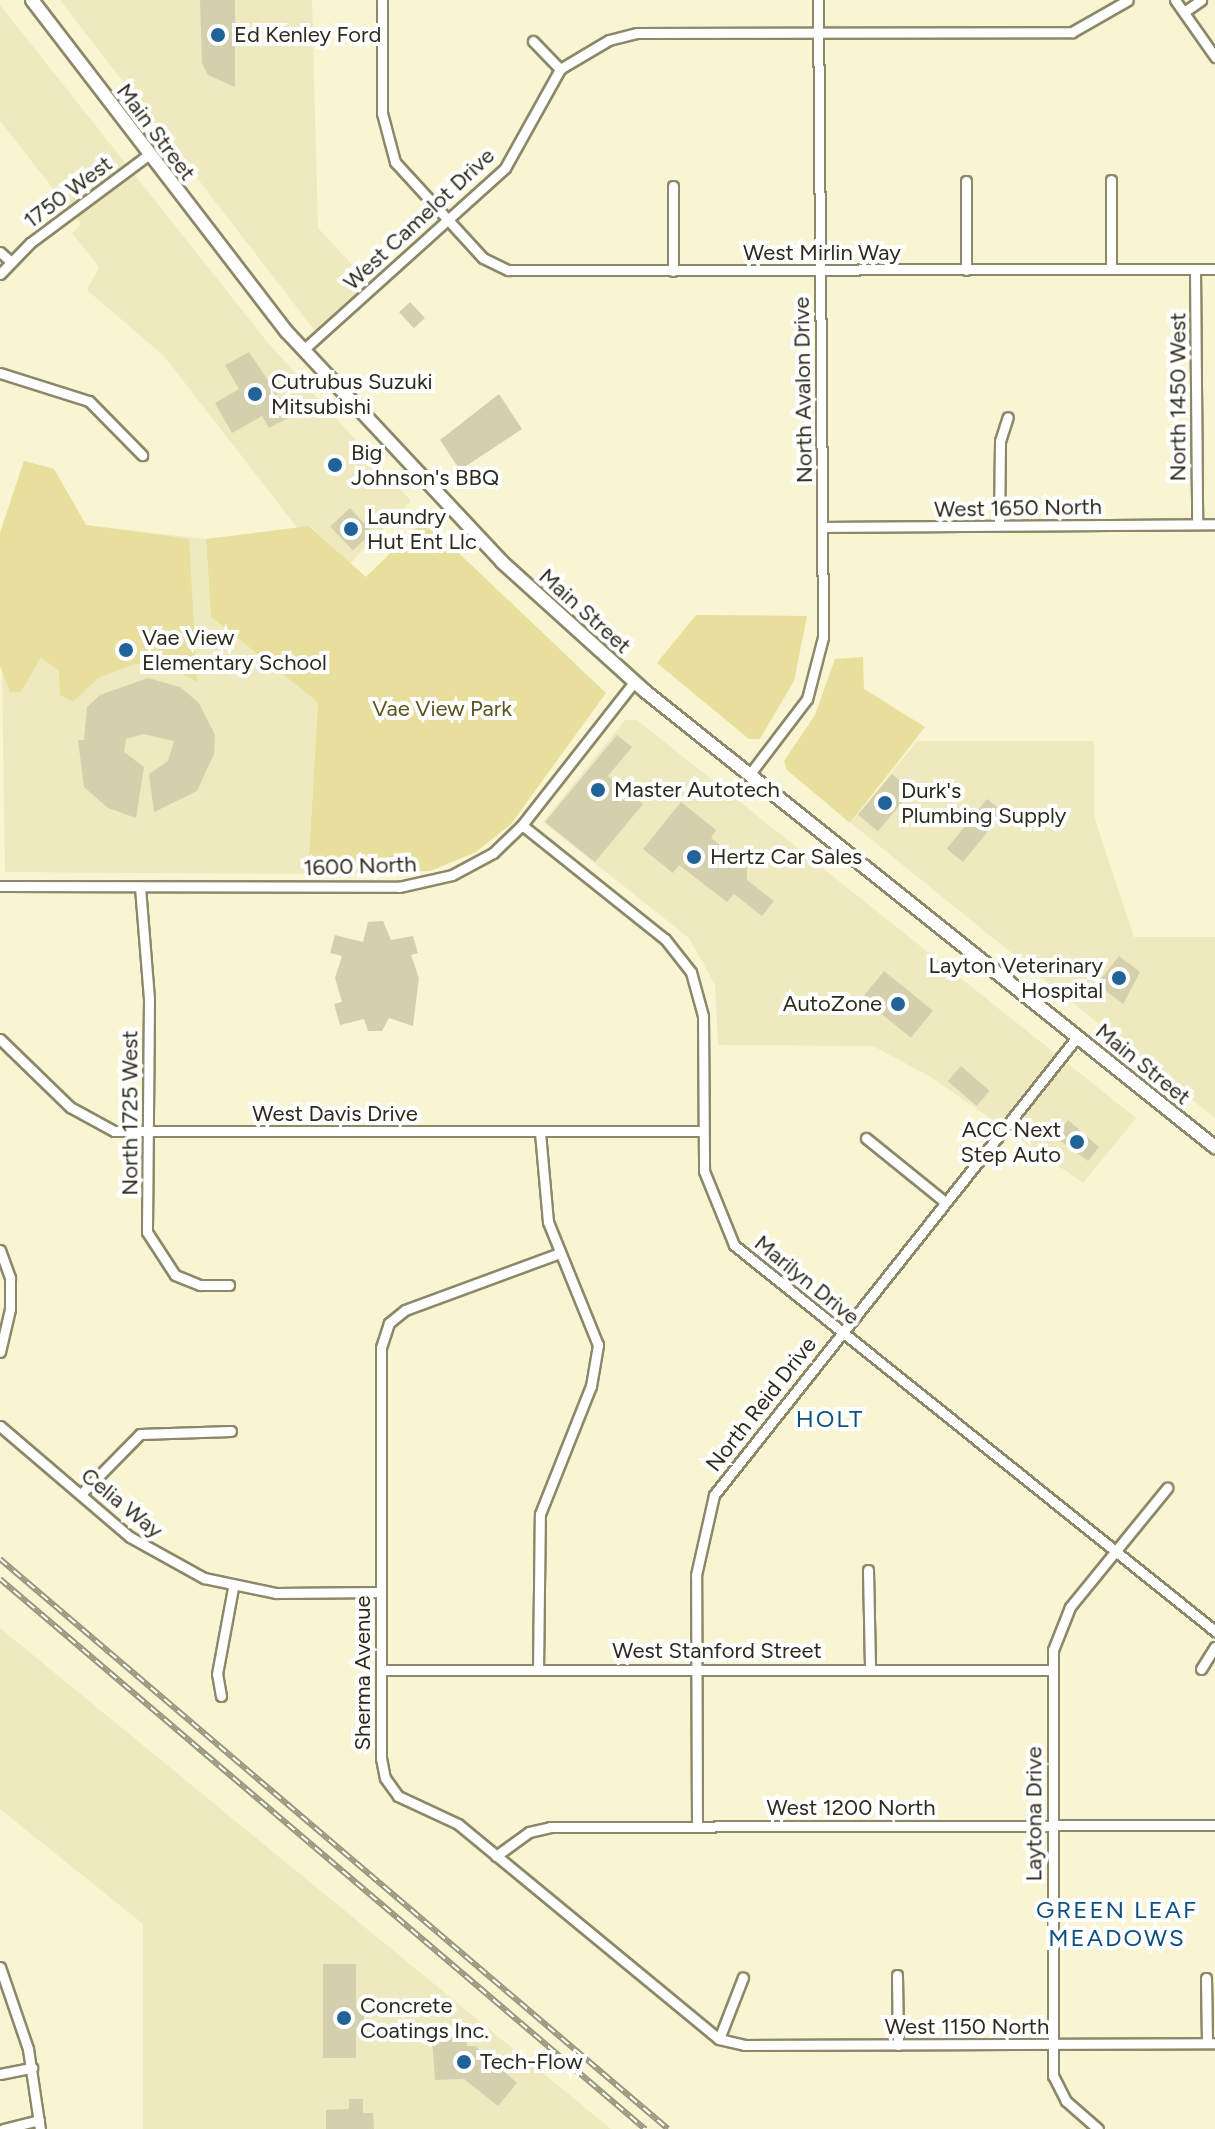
<!DOCTYPE html>
<style>
body{margin:0}
#map{position:relative;width:1215px;height:2129px;overflow:hidden;background:#f9f5d2;font-family:Figtree,sans-serif}
div>[style]{position:absolute}
.built>*{inset:0;background:#eee9be}
.green>*{inset:0;background:#e7df9b}
.building>*{inset:0;background:#d4d0ae;transform-origin:0 0}
.roads{filter:drop-shadow(2px 0 #8c8869) drop-shadow(-2px 0 #8c8869) drop-shadow(0 2px #8c8869) drop-shadow(0 -2px #8c8869)}
.minor>*{height:9px;margin:-4.5px;padding:0 4.5px;transform-origin:4.5px;border-radius:4.5px;background:#fff}
.secondary>*{height:12px;margin:-6px;padding:0 6px;transform-origin:6px;border-radius:6px;background:#fff}
.rail>*{height:6px;margin-top:-3px;transform-origin:0;background:repeating-linear-gradient(90deg,#fff 0 9px,#99967e 0 18px);box-sizing:border-box;border-block:2px solid #99967e}
.dots>*{width:22px;height:22px;translate:-50% -50%;box-sizing:border-box;border:4px solid #fff;border-radius:50%}
span{translate:-50% -50%;white-space:nowrap;text-align:center;line-height:1.15;-webkit-text-stroke:8px #fff;paint-order:stroke}
.poi-label{font-size:22px;color:#2d2b1e}
.left{translate:0 -50%;text-align:left}
.right{translate:-100% -50%;text-align:right}
.street-label{font-size:22px;color:#2d2b1e}
.park-label{font-size:22px;color:#5c541d}
.neighbourhood-label{font-size:24px;color:#0f5080;letter-spacing:2px}
</style>
<div id="map">
<div class="built">
<i style="clip-path:polygon(60px 0,312px 0,318px 228px,370px 284px,315px 331px)"></i>
<i style="clip-path:polygon(0 5px,268px 343px,411px 501px,350px 563px,310px 526px,299px 530px,164px 356px,87px 290px,99px 267px,72px 233px,81px 224px,0 121px)"></i>
<i style="clip-path:polygon(24px 461px,54px 469px,86px 525px,206px 539px,211px 617px,318px 701px,308px 874px,5px 872px,0 533px)"></i>
<i style="clip-path:polygon(625px 720px,637px 720px,1136px 1118px,1083px 1183px,931px 1077px,873px 1046px,718px 1045px,715px 985px,689px 938px,543px 822px)"></i>
<i style="clip-path:polygon(917px 741px,1094px 741px,1094px 816px,1134px 937px,1215px 937px,1215px 1118px,851px 823px)"></i>
<i style="clip-path:polygon(0 1628px,611px 2129px,143px 2129px,143px 1924px,0 1809px)"></i>
</div>
<div class="green">
<i style="clip-path:polygon(24px 461px,54px 469px,86px 525px,189px 539px,197px 682px,173px 668px,134px 664px,98px 678px,73px 702px,60px 695px,59px 671px,41px 657px,21px 692px,10px 692px,0 666px,0 533px)"></i>
<i style="clip-path:polygon(424px 520px,606px 693px,511px 824px,476px 852px,430px 871px,308px 874px,318px 702px,211px 617px,206px 539px,309px 526px,366px 577px)"></i>
<i style="clip-path:polygon(696px 615px,807px 616px,794px 681px,760px 739px,749px 739px,657px 663px)"></i>
<i style="clip-path:polygon(863px 657px,864px 689px,925px 727px,850px 823px,787px 770px,784px 761px,815px 715px,835px 659px)"></i>
</div>
<div class="building">
<i style="clip-path:polygon(200px 0,235px 0,235px 87px,208px 75px,202px 63px)"></i>
<i style="left:410px;top:302px;width:22px;height:15px;rotate:47deg"></i>
<i style="clip-path:polygon(249px 352px,292px 416px,269px 428px,262px 416px,232px 433px,215px 403px,239px 389px,225px 365px)"></i>
<i style="clip-path:polygon(499px 394px,522px 429px,460px 470px,440px 440px)"></i>
<i style="left:350px;top:508px;width:33px;height:27px;rotate:47deg"></i>
<i style="clip-path:polygon(148px 678px,180px 687px,199px 703px,215px 735px,214px 754px,197px 791px,154px 812px,149px 774px,168px 761px,174px 741px,143px 734px,126px 739px,124px 752px,144px 767px,136px 818px,108px 808px,84px 787px,78px 740px,84px 740px,87px 707px,100px 695px)"></i>
<i style="clip-path:polygon(617px 735px,632px 747px,608px 776px,643px 804px,595px 862px,545px 822px)"></i>
<i style="left:892px;top:774px;width:26px;height:53px;rotate:40deg"></i>
<i style="left:987px;top:799px;width:21px;height:64px;rotate:39deg"></i>
<i style="clip-path:polygon(681px 802px,716px 830px,711px 838px,747px 867px,747px 880px,774px 901px,762px 916px,734px 894px,727px 902px,679px 865px,673px 873px,643px 849px)"></i>
<i style="clip-path:polygon(383px 921px,391px 940px,413px 936px,418px 953px,411px 955px,419px 978px,413px 1026px,389px 1018px,382px 1031px,368px 1031px,364px 1019px,340px 1025px,334px 1004px,342px 1002px,335px 978px,342px 956px,330px 953px,335px 935px,363px 942px,368px 922px)"></i>
<i style="clip-path:polygon(1119px 956px,1140px 972px,1123px 1004px,1097px 984px)"></i>
<i style="left:884px;top:971px;width:63px;height:35px;rotate:39deg"></i>
<i style="left:961px;top:1066px;width:38px;height:20px;rotate:41deg"></i>
<i style="clip-path:polygon(1068px 1120px,1099px 1147px,1088px 1161px,1055px 1137px)"></i>
<i style="clip-path:polygon(323px 1964px,356px 1964px,356px 2009px,364px 2008px,364px 2027px,356px 2028px,356px 2058px,323px 2058px)"></i>
<i style="clip-path:polygon(466px 2035px,467px 2046px,475px 2046px,517px 2083px,498px 2106px,464px 2079px,435px 2080px,432px 2037px)"></i>
<i style="clip-path:polygon(349px 2099px,363px 2099px,363px 2113px,373px 2113px,374px 2129px,326px 2129px,326px 2110px,349px 2109px)"></i>
</div>
<div class="roads">
<div class="minor">
<i style="left:382px;top:0;width:113px;rotate:90deg"></i>
<i style="left:382px;top:113px;width:51px;rotate:75.1deg"></i>
<i style="left:395px;top:162px;width:130px;rotate:47.5deg"></i>
<i style="left:483px;top:258px;width:28px;rotate:26deg"></i>
<i style="left:508px;top:270px;width:707px;rotate:-0.08deg"></i>
<i style="left:1175px;top:0;width:70px;rotate:54.9deg"></i>
<i style="left:1184px;top:12px;width:21px;rotate:-35deg"></i>
<i style="left:533px;top:41px;width:39px;rotate:46deg"></i>
<i style="left:966px;top:181px;width:89px;rotate:90deg"></i>
<i style="left:0;top:252px;width:12px;rotate:42deg"></i>
<i style="left:1111px;top:269px;width:89px;rotate:-90deg"></i>
<i style="left:1195px;top:270px;width:254px;rotate:89.5deg"></i>
<i style="left:673px;top:271px;width:85px;rotate:-90deg"></i>
<i style="left:0;top:274px;width:43px;rotate:-45.9deg"></i>
<i style="left:30px;top:243px;width:147px;rotate:-36.7deg"></i>
<i style="left:303px;top:350px;width:272px;rotate:-42deg"></i>
<i style="left:505px;top:168px;width:113px;rotate:-60.9deg"></i>
<i style="left:560px;top:69px;width:57px;rotate:-30.6deg"></i>
<i style="left:609px;top:40px;width:29px;rotate:-14deg"></i>
<i style="left:637px;top:33px;width:435px;rotate:-0.1deg"></i>
<i style="left:1072px;top:32px;width:64px;rotate:-29.7deg"></i>
<i style="left:0;top:373px;width:93px;rotate:17.5deg"></i>
<i style="left:89px;top:401px;width:76px;rotate:45.5deg"></i>
<i style="left:999px;top:525px;width:84px;rotate:-89.3deg"></i>
<i style="left:1000px;top:441px;width:25px;rotate:-72deg"></i>
<i style="left:822px;top:527px;width:393px;rotate:-0.4deg"></i>
<i style="left:749px;top:775px;width:96px;rotate:-52.7deg"></i>
<i style="left:807px;top:699px;width:64px;rotate:-75.5deg"></i>
<i style="left:823px;top:637px;width:637px;rotate:-90.45deg"></i>
<i style="left:522px;top:825px;width:183px;rotate:38.6deg"></i>
<i style="left:665px;top:939px;width:42px;rotate:51.8deg"></i>
<i style="left:691px;top:972px;width:46px;rotate:74.7deg"></i>
<i style="left:703px;top:1016px;width:155px;rotate:89.6deg"></i>
<i style="left:704px;top:1171px;width:80px;rotate:67.9deg"></i>
<i style="left:734px;top:1245px;width:617px;rotate:38.75deg"></i>
<i style="left:0;top:886px;width:399px;rotate:0.1deg"></i>
<i style="left:399px;top:887px;width:54px;rotate:-12.8deg"></i>
<i style="left:452px;top:875px;width:47px;rotate:-28.2deg"></i>
<i style="left:493px;top:853px;width:40px;rotate:-44deg"></i>
<i style="left:522px;top:825px;width:182px;rotate:-51.9deg"></i>
<i style="left:140px;top:887px;width:113px;rotate:85.4deg"></i>
<i style="left:149px;top:1000px;width:232px;rotate:90.5deg"></i>
<i style="left:147px;top:1232px;width:51px;rotate:56.9deg"></i>
<i style="left:175px;top:1275px;width:27px;rotate:22deg"></i>
<i style="left:200px;top:1285px;width:29px"></i>
<i style="left:0;top:1039px;width:98px;rotate:44.2deg"></i>
<i style="left:70px;top:1107px;width:50px;rotate:28.6deg"></i>
<i style="left:114px;top:1131px;width:589px"></i>
<i style="left:866px;top:1138px;width:102px;rotate:39deg"></i>
<i style="left:0;top:1250px;width:30px;rotate:70deg"></i>
<i style="left:10px;top:1278px;width:31px;rotate:90deg"></i>
<i style="left:10px;top:1309px;width:44px;rotate:103.1deg"></i>
<i style="left:557px;top:1254px;width:162px;rotate:159.8deg"></i>
<i style="left:405px;top:1310px;width:21px;rotate:141deg"></i>
<i style="left:389px;top:1323px;width:26px;rotate:108deg"></i>
<i style="left:381px;top:1348px;width:410px;rotate:90deg"></i>
<i style="left:381px;top:1758px;width:20px;rotate:79deg"></i>
<i style="left:385px;top:1778px;width:22px;rotate:54deg"></i>
<i style="left:398px;top:1796px;width:66px;rotate:25deg"></i>
<i style="left:458px;top:1824px;width:338px;rotate:39.5deg"></i>
<i style="left:719px;top:2039px;width:26px;rotate:13deg"></i>
<i style="left:744px;top:2045px;width:471px;rotate:-0.2deg"></i>
<i style="left:0;top:1426px;width:171px;rotate:40.5deg"></i>
<i style="left:130px;top:1537px;width:85px;rotate:29deg"></i>
<i style="left:204px;top:1578px;width:74px;rotate:11.8deg"></i>
<i style="left:276px;top:1593px;width:104px;rotate:-0.6deg"></i>
<i style="left:81px;top:1494px;width:84px;rotate:-45.5deg"></i>
<i style="left:140px;top:1434px;width:91px;rotate:-1.9deg"></i>
<i style="left:868px;top:1570px;width:99px;rotate:88.8deg"></i>
<i style="left:1201px;top:1669px;width:26px;rotate:-58deg"></i>
<i style="left:381px;top:1670px;width:671px"></i>
<i style="left:538px;top:1670px;width:156px;rotate:-89.3deg"></i>
<i style="left:540px;top:1514px;width:138px;rotate:-68.3deg"></i>
<i style="left:591px;top:1386px;width:42px;rotate:-80.3deg"></i>
<i style="left:598px;top:1345px;width:133px;rotate:-112.1deg"></i>
<i style="left:548px;top:1222px;width:89px;rotate:-95.1deg"></i>
<i style="left:221px;top:1696px;width:22px;rotate:-100deg"></i>
<i style="left:217px;top:1674px;width:87px;rotate:-79.5deg"></i>
<i style="left:697px;top:1826px;width:251px;rotate:-90.2deg"></i>
<i style="left:696px;top:1575px;width:82px;rotate:-77.3deg"></i>
<i style="left:714px;top:1495px;width:584px;rotate:-51.6deg"></i>
<i style="left:496px;top:1856px;width:41px;rotate:-36deg"></i>
<i style="left:529px;top:1832px;width:22px;rotate:-13deg"></i>
<i style="left:550px;top:1827px;width:665px;rotate:-0.17deg"></i>
<i style="left:0;top:1967px;width:87px;rotate:71.1deg"></i>
<i style="left:28px;top:2049px;width:81px;rotate:81.5deg"></i>
<i style="left:897px;top:1975px;width:70px;rotate:89.2deg"></i>
<i style="left:1206px;top:1978px;width:65px;rotate:89.1deg"></i>
<i style="left:719px;top:2039px;width:66px;rotate:-68.8deg"></i>
<i style="left:0;top:2074px;width:33px;rotate:-11deg"></i>
<i style="left:3px;top:2129px;width:37px;rotate:-14deg"></i>
<i style="left:1098px;top:2129px;width:43px;rotate:-138.8deg"></i>
<i style="left:1066px;top:2101px;width:28px;rotate:-117deg"></i>
<i style="left:1053px;top:2076px;width:426px;rotate:-90deg"></i>
<i style="left:1053px;top:1650px;width:46px;rotate:-68.4deg"></i>
<i style="left:1070px;top:1607px;width:154px;rotate:-50.8deg"></i>
</div>
<div class="secondary">
<i style="left:32px;top:0;width:419px;rotate:52.5deg"></i>
<i style="left:287px;top:332px;width:315px;rotate:46.9deg"></i>
<i style="left:502px;top:562px;width:194px;rotate:42.1deg"></i>
<i style="left:646px;top:692px;width:729px;rotate:38.65deg"></i>
</div>
</div>
<div class="rail">
<i style="left:0;top:1559px;width:878px;rotate:40.47deg"></i>
<i style="left:0;top:1579px;width:848px;rotate:40.45deg"></i>
</div>
<div class="dots">
<i style="left:218px;top:35px;background:#1f6398"></i>
<i style="left:255px;top:394px;background:#1f6398"></i>
<i style="left:335px;top:465px;background:#1f6398"></i>
<i style="left:351px;top:529px;background:#1f6398"></i>
<i style="left:126px;top:650px;background:#1f6398"></i>
<i style="left:598px;top:790px;background:#1f6398"></i>
<i style="left:885px;top:803px;background:#1f6398"></i>
<i style="left:694px;top:857px;background:#1f6398"></i>
<i style="left:1119px;top:978px;background:#1f6398"></i>
<i style="left:898px;top:1004px;background:#1f6398"></i>
<i style="left:1077px;top:1142px;background:#1f6398"></i>
<i style="left:344px;top:2018px;background:#1f6398"></i>
<i style="left:464px;top:2062px;background:#1f6398"></i>
</div>
<div class="poi-label">
<span class="left" style="left:234px;top:35px">Ed Kenley Ford</span>
<span class="left" style="left:271px;top:394px">Cutrubus Suzuki<br>Mitsubishi</span>
<span class="left" style="left:351px;top:465px">Big<br>Johnson's BBQ</span>
<span class="left" style="left:367px;top:529px">Laundry<br>Hut Ent Llc</span>
<span class="left" style="left:142px;top:650px">Vae View<br>Elementary School</span>
<span class="left" style="left:614px;top:790px">Master Autotech</span>
<span class="left" style="left:901px;top:803px">Durk's<br>Plumbing Supply</span>
<span class="left" style="left:710px;top:857px">Hertz Car Sales</span>
<span class="right" style="left:1103px;top:978px">Layton Veterinary<br>Hospital</span>
<span class="right" style="left:882px;top:1004px">AutoZone</span>
<span class="right" style="left:1061px;top:1142px">ACC Next<br>Step Auto</span>
<span class="left" style="left:360px;top:2018px">Concrete<br>Coatings Inc.</span>
<span class="left" style="left:480px;top:2062px">Tech-Flow</span>
</div>
<div class="street-label">
<span style="left:156px;top:132px;rotate:53deg">Main Street</span>
<span style="left:68px;top:192px;rotate:-37deg">1750 West</span>
<span style="left:419px;top:219px;rotate:-43deg">West Camelot Drive</span>
<span style="left:822px;top:253px">West Mirlin Way</span>
<span style="left:803px;top:390px;rotate:-91deg">North Avalon Drive</span>
<span style="left:1178px;top:397px;rotate:-90deg">North 1450 West</span>
<span style="left:1018px;top:508px;rotate:-1deg">West 1650 North</span>
<span style="left:585px;top:611px;rotate:42deg">Main Street</span>
<span style="left:360px;top:866px;rotate:-2deg">1600 North</span>
<span style="left:1143px;top:1064px;rotate:39deg">Main Street</span>
<span style="left:130px;top:1113px;rotate:-90deg">North 1725 West</span>
<span style="left:335px;top:1114px">West Davis Drive</span>
<span style="left:807px;top:1280px;rotate:39deg">Marilyn Drive</span>
<span style="left:761px;top:1404px;rotate:-52deg">North Reid Drive</span>
<span style="left:122px;top:1503px;rotate:39deg">Celia Way</span>
<span style="left:717px;top:1651px">West Stanford Street</span>
<span style="left:363px;top:1673px;rotate:-90deg">Sherma Avenue</span>
<span style="left:851px;top:1808px">West 1200 North</span>
<span style="left:1034px;top:1814px;rotate:-90deg">Laytona Drive</span>
<span style="left:967px;top:2027px">West 1150 North</span>
</div>
<div class="park-label">
<span style="left:442px;top:709px">Vae View Park</span>
</div>
<div class="neighbourhood-label">
<span style="left:830px;top:1419px">HOLT</span>
<span style="left:1117px;top:1924px">GREEN LEAF<br>MEADOWS</span>
</div>
</div>
